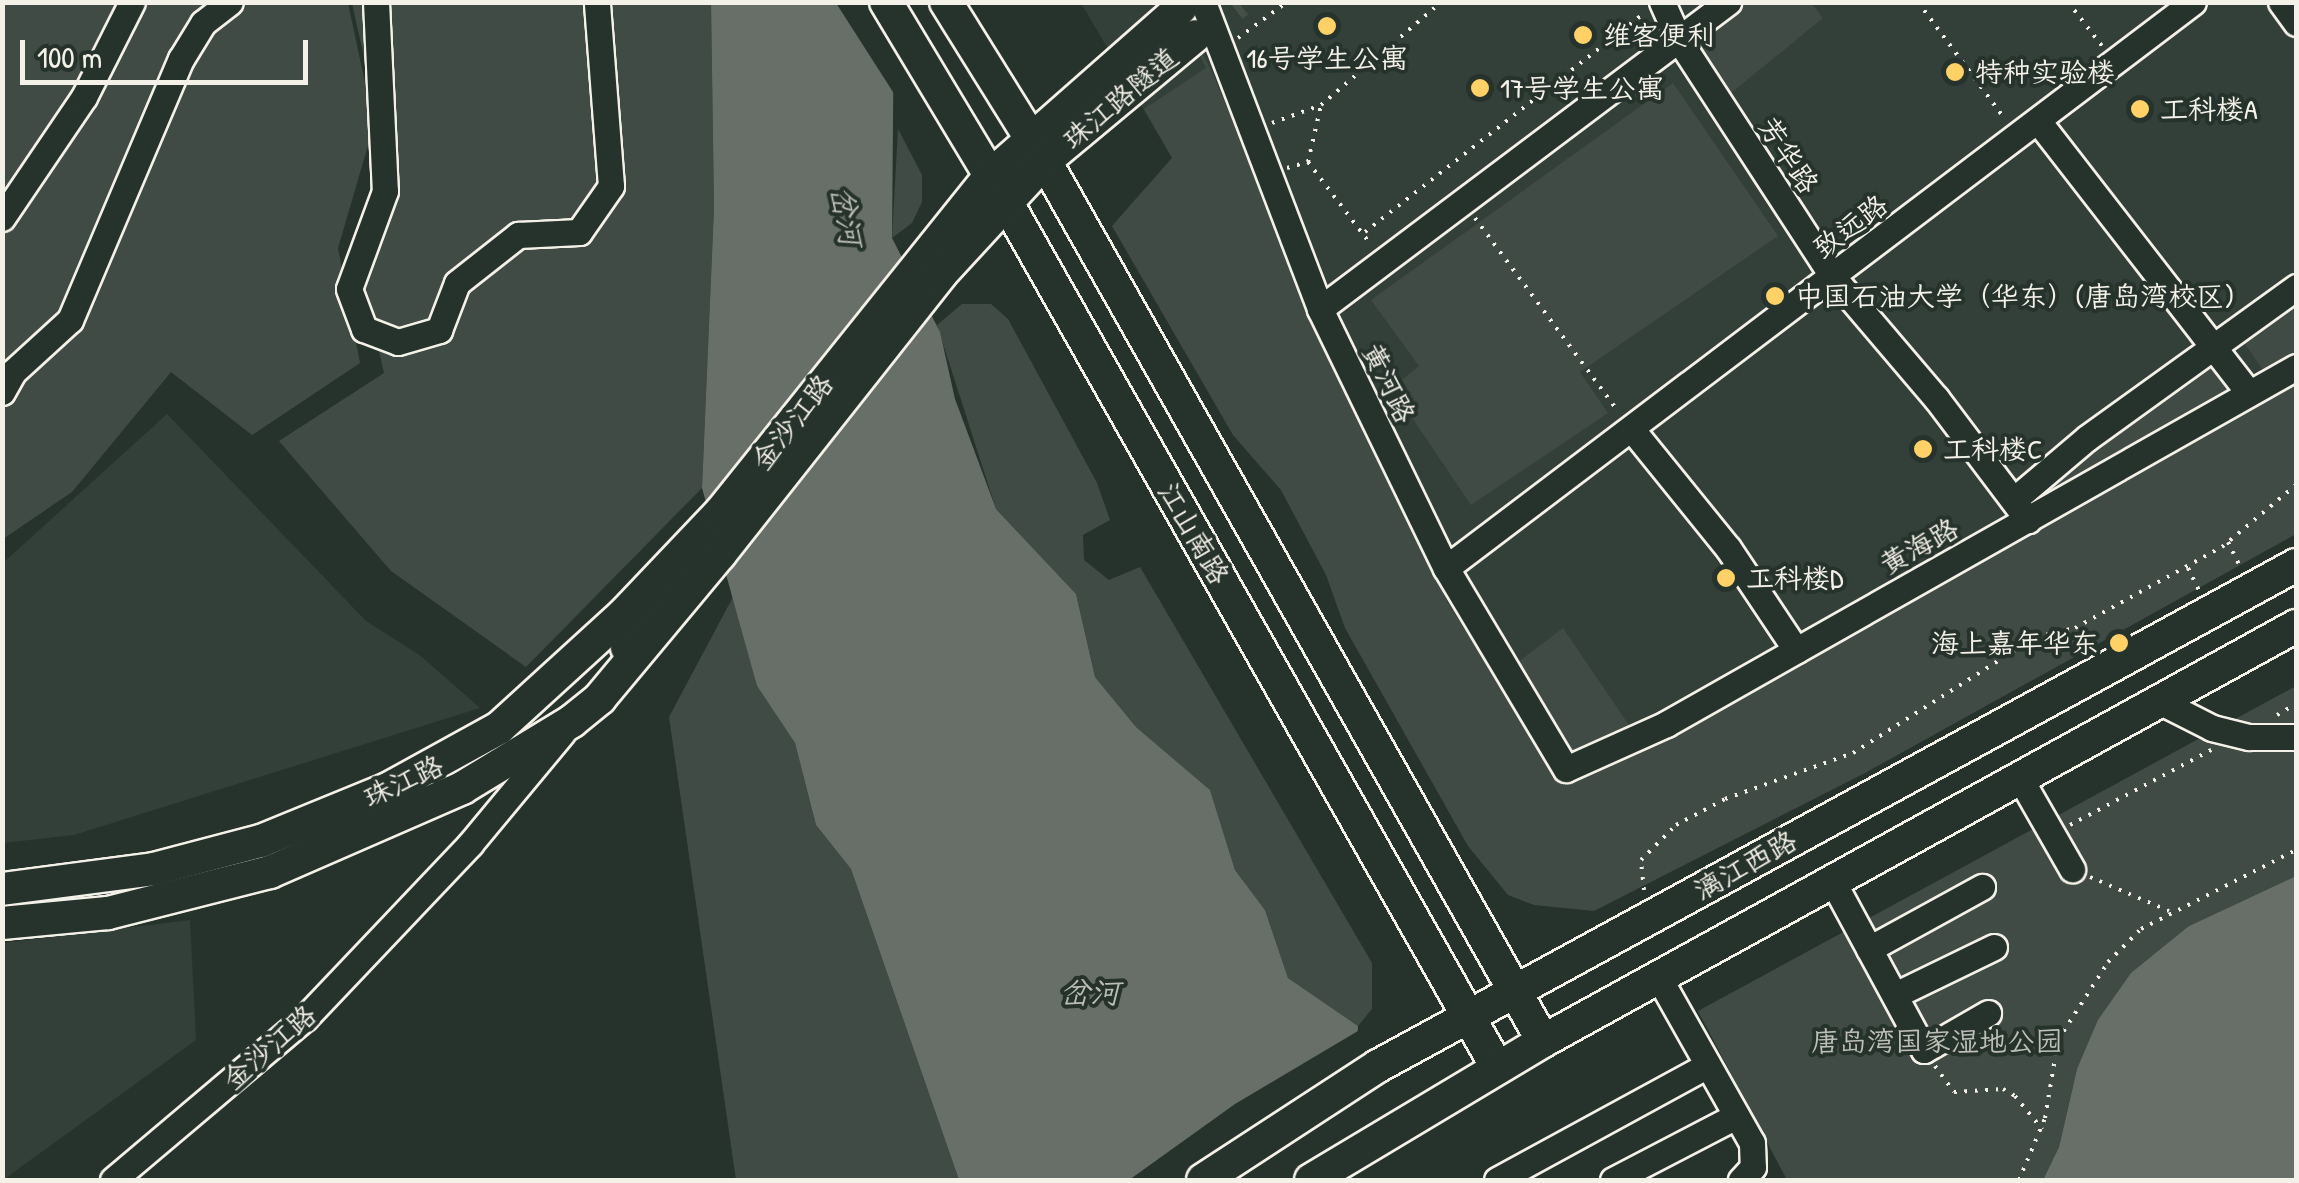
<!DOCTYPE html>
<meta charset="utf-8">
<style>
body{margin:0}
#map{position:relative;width:2299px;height:1183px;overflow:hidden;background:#26332d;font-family:"Patrick Hand","LXGW WenKai TC",sans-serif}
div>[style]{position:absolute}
.built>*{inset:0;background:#333f39}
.green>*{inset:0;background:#414b45}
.water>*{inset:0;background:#676f68}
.pier>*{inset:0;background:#26332d}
.major-tunnel>*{height:32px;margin-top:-16px;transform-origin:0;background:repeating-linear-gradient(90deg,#455049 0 32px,transparent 0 48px)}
.path>*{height:4px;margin-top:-2px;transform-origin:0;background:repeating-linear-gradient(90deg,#f4f1e8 0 2.5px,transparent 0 10.5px)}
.roads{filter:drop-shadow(2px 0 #f4f1e8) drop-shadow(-2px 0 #f4f1e8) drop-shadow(0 2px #f4f1e8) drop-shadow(0 -2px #f4f1e8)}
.minor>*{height:25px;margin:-12.5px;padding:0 12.5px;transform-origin:12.5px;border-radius:12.5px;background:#26332d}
.major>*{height:32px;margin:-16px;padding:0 16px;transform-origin:16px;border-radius:16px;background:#26332d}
.dots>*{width:28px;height:28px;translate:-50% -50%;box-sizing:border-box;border:5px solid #26332d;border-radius:50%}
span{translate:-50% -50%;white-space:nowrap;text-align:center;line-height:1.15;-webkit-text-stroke:8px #26332d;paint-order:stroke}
.poi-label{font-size:28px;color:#f4f1e8}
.left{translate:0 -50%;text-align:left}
.right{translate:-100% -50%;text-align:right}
.street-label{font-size:28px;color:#f4f1e8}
.park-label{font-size:28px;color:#bebfb7}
.water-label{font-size:30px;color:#bcbdb5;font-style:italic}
.frame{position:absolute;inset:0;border:5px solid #f4f1e8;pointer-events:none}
.scale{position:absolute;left:20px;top:40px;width:288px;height:45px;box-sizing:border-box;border:5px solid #f4f1e8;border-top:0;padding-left:12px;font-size:30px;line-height:35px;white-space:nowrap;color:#f4f1e8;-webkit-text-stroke:8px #26332d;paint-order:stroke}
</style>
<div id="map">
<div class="built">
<i style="clip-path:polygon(1081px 3px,2296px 3px,2296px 434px,1559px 817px)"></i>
<i style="clip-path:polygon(167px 414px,366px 621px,421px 656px,480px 708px,74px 835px,3px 843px,3px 563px)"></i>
<i style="clip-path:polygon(190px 920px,196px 1040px,3px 1180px,3px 943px)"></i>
</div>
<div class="green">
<i style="clip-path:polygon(2px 3px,348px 3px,374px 125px,338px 248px,360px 363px,252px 435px,171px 372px,72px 492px,3px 539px)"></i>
<i style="clip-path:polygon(352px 3px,711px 3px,714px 208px,702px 488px,526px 667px,391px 571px,279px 441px,384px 373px,363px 281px,394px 193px)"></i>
<i style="clip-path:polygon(1175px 3px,1209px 66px,1447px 602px,1557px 773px,2296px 374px,2296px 534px,1865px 773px,1594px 911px,1534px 905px,1508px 895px,1468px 846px,1345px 628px,1326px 575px,1281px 490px,1233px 435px,1112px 226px,1172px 158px,1144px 109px,1206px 68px)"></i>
<i style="clip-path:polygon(1737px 3px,1811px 3px,1823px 18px,1731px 93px,1690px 42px)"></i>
<i style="clip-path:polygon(1673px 83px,1778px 236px,1580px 372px,1608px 413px,1471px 505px,1392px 388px,1419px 366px,1371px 300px)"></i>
<i style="clip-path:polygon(898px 129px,922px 175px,922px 202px,912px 223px,892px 238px)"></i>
<i style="clip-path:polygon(2296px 298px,2296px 359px,2267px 375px,2241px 339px)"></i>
<i style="clip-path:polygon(962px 304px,991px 304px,1008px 319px,1097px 483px,1110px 520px,1083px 535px,1084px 560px,1109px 580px,1140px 567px,1372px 963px,1372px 1009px,1358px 1026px,1288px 978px,1265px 910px,1235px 870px,1210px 790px,1136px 727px,1095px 677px,1076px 594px,996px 509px,937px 325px)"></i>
<i style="clip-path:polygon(2211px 361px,2231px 394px,2051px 496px,2041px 479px)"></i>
<i style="clip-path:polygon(733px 597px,757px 686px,795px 743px,816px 825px,851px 869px,959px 1180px,736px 1180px,669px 717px)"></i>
<i style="clip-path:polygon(1563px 628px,1633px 731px,1568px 761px,1514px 665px)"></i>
<i style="clip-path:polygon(2296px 686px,2296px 876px,2189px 926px,2077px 1069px,2059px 1147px,2043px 1180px,1787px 1180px,1698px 1011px)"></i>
</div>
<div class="water">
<i style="clip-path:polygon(711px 3px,894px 3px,892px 238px,940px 332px,955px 399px,996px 509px,1076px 594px,1095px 677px,1136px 727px,1210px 790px,1235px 870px,1265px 910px,1288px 978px,1358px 1026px,1352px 1180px,959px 1180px,851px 869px,816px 825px,795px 743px,757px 686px,702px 488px,714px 208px)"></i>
<i style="clip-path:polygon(2296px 876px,2296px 1180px,2043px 1180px,2059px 1147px,2077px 1069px,2098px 1020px,2131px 973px,2189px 926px)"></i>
</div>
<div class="pier">
<i style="clip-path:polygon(899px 2px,902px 106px,836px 3px)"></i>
<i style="clip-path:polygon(1363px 1028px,1357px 1180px,1129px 1180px,1235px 1104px)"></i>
</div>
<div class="major-tunnel">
<i style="left:1195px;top:36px;width:55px;rotate:-38.3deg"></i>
</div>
<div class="path">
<i style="left:1918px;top:2px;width:146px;rotate:53.4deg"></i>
<i style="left:2068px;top:2px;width:56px;rotate:52.3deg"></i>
<i style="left:1238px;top:38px;width:61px;rotate:-36.3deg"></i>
<i style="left:1272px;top:123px;width:52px;rotate:-20.2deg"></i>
<i style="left:1321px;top:105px;width:158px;rotate:-40.6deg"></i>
<i style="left:1308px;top:162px;width:101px;rotate:52.7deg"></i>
<i style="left:1287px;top:168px;width:22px;rotate:-16deg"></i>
<i style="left:1308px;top:162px;width:58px;rotate:-77.2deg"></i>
<i style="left:1475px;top:218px;width:240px;rotate:53.5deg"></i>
<i style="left:1365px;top:232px;width:352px;rotate:-38.1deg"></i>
<i style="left:2228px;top:542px;width:25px;rotate:64deg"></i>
<i style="left:2188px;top:568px;width:25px;rotate:64deg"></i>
<i style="left:2277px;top:715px;width:22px;rotate:-30deg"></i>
<i style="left:2070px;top:825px;width:160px;rotate:-28deg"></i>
<i style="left:2090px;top:877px;width:86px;rotate:23.3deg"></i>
<i style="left:1644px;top:890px;width:30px;rotate:-96deg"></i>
<i style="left:1641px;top:860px;width:49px;rotate:-45deg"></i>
<i style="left:1676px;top:825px;width:55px;rotate:-28deg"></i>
<i style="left:1725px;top:799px;width:136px;rotate:-19.8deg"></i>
<i style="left:1853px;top:753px;width:217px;rotate:-32.4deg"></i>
<i style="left:2036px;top:637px;width:40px;rotate:-13deg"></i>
<i style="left:2075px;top:628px;width:168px;rotate:-28.9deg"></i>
<i style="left:2222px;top:547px;width:97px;rotate:-40deg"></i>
<i style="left:1935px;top:1066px;width:32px;rotate:54deg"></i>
<i style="left:1954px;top:1092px;width:49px;rotate:-3.5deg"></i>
<i style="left:2003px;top:1089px;width:14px;rotate:30deg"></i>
<i style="left:2015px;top:1096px;width:43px;rotate:50.7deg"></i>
<i style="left:2019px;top:1180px;width:67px;rotate:-67.2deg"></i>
<i style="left:2045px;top:1118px;width:79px;rotate:-80.5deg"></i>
<i style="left:2058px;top:1040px;width:93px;rotate:-57.3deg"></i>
<i style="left:2108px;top:962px;width:47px;rotate:-45deg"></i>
<i style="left:2141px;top:929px;width:174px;rotate:-27deg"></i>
</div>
<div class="roads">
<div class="minor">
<i style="left:376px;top:2px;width:189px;rotate:87.3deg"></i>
<i style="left:385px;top:191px;width:104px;rotate:110.2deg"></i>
<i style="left:349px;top:289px;width:43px;rotate:69.4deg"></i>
<i style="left:364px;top:329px;width:36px;rotate:21deg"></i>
<i style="left:398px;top:342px;width:43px;rotate:-16.3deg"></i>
<i style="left:439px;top:330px;width:50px;rotate:-69deg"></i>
<i style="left:457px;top:283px;width:78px;rotate:-38.2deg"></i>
<i style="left:518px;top:235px;width:61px;rotate:-2.8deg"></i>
<i style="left:579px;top:232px;width:56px;rotate:-55.2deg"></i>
<i style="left:611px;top:186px;width:185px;rotate:-94.4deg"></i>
<i style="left:1203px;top:2px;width:329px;rotate:69.1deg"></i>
<i style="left:1320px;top:309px;width:288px;rotate:64.1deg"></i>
<i style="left:1446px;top:568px;width:234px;rotate:59.2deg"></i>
<i style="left:1566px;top:769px;width:110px;rotate:-24.2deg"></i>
<i style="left:1666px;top:724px;width:724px;rotate:-29.54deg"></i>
<i style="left:1662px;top:2px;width:42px;rotate:65.9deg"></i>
<i style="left:1679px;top:40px;width:281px;rotate:57deg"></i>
<i style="left:1832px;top:276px;width:160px;rotate:49.6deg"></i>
<i style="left:1936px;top:398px;width:153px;rotate:53deg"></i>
<i style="left:2281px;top:2px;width:26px;rotate:54deg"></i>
<i style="left:2038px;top:121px;width:344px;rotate:52.2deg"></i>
<i style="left:2px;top:218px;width:146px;rotate:-55.9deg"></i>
<i style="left:84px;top:97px;width:106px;rotate:-63.2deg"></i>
<i style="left:1320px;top:309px;width:511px;rotate:-36.96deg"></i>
<i style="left:2px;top:392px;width:23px;rotate:-61deg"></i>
<i style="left:13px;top:372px;width:77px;rotate:-42.4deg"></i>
<i style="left:70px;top:320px;width:284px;rotate:-67deg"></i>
<i style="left:181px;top:59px;width:42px;rotate:-58.6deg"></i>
<i style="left:203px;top:23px;width:34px;rotate:-38deg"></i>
<i style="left:1634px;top:432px;width:149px;rotate:51deg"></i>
<i style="left:1728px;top:548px;width:123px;rotate:56.3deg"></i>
<i style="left:2015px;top:499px;width:94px;rotate:-40.3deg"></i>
<i style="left:2087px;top:438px;width:258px;rotate:-35.8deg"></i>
<i style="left:1446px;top:568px;width:937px;rotate:-37.15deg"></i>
<i style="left:623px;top:648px;width:80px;rotate:-54.1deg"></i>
<i style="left:2163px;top:703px;width:55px;rotate:27deg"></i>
<i style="left:2212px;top:728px;width:38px;rotate:14deg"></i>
<i style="left:2249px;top:737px;width:47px"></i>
<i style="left:2021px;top:780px;width:103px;rotate:60.2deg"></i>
<i style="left:1833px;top:882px;width:191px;rotate:61.6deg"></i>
<i style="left:1924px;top:1050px;width:74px;rotate:-30deg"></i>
<i style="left:1869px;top:949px;width:129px;rotate:-28.8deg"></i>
<i style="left:1659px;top:978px;width:189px;rotate:60.6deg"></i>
<i style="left:1752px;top:1143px;width:24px;rotate:88deg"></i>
<i style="left:1753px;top:1167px;width:18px;rotate:133deg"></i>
<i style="left:1895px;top:995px;width:110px;rotate:-25.9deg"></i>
<i style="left:113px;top:1180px;width:251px;rotate:-40.2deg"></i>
<i style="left:305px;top:1018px;width:240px;rotate:-46.5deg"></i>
<i style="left:470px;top:844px;width:144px;rotate:-50.3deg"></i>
<i style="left:1497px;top:1180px;width:240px;rotate:-28.6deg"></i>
<i style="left:1613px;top:1180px;width:139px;rotate:-27.5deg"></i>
</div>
<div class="major">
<i style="left:886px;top:2px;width:235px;rotate:59deg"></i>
<i style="left:1007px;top:203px;width:993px;rotate:60.44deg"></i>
<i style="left:946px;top:2px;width:187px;rotate:58.1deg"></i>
<i style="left:1045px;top:161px;width:1011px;rotate:60.49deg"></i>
<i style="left:2px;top:889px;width:153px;rotate:-7.5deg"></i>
<i style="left:154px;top:869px;width:111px;rotate:-14.7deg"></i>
<i style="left:261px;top:841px;width:137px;rotate:-22.3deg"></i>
<i style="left:388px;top:789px;width:127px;rotate:-28.8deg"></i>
<i style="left:499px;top:728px;width:169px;rotate:-42.4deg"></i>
<i style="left:624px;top:614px;width:139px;rotate:-46.5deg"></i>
<i style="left:720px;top:513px;width:430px;rotate:-51.3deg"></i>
<i style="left:989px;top:177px;width:256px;rotate:-41.4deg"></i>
<i style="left:2px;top:923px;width:106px;rotate:-5.4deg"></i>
<i style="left:108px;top:913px;width:167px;rotate:-14.2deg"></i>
<i style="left:270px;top:872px;width:210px;rotate:-23.6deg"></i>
<i style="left:462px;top:788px;width:129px;rotate:-31.3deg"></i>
<i style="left:572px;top:721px;width:36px;rotate:-39deg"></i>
<i style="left:600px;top:698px;width:187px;rotate:-50.2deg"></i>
<i style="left:720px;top:554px;width:355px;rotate:-51.7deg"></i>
<i style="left:940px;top:275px;width:155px;rotate:-47.4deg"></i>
<i style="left:1045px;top:161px;width:195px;rotate:-39.8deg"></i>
<i style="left:1203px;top:1180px;width:209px;rotate:-33.1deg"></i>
<i style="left:1378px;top:1066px;width:1046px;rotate:-28.62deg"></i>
<i style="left:1311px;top:1180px;width:270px;rotate:-30.9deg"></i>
<i style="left:1543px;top:1041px;width:860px;rotate:-28.86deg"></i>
</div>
</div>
<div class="dots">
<i style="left:1327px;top:26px;background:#ffd166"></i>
<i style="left:1583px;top:35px;background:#ffd166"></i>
<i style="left:1955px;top:72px;background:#ffd166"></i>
<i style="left:1480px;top:88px;background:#ffd166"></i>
<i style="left:2140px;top:109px;background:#ffd166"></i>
<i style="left:1775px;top:296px;background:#ffd166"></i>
<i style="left:1923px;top:449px;background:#ffd166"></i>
<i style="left:1726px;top:578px;background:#ffd166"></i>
<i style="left:2119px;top:643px;background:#ffd166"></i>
</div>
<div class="poi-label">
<span class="left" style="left:1603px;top:35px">维客便利</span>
<span style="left:1327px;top:58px">16号学生公寓</span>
<span class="left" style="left:1975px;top:72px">特种实验楼</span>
<span class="left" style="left:1500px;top:88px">17号学生公寓</span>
<span class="left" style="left:2160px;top:109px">工科楼A</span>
<span class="left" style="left:1795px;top:296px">中国石油大学（华东）(唐岛湾校区)</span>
<span class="left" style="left:1943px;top:449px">工科楼C</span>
<span class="left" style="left:1746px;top:578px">工科楼D</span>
<span class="right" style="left:2099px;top:643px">海上嘉年华东</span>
</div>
<div class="street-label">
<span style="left:1120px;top:98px;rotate:-40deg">珠江路隧道</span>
<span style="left:1789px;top:155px;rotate:57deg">芳华路</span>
<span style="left:1850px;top:226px;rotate:-37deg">致远路</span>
<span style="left:1389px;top:383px;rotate:64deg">黄河路</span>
<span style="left:792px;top:422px;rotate:-52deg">金沙江路</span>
<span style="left:1194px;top:533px;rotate:60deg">江山南路</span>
<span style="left:1919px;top:546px;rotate:-29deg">黄海路</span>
<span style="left:403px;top:781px;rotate:-25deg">珠江路</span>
<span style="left:1745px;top:865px;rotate:-29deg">漓江西路</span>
<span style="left:269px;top:1047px;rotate:-41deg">金沙江路</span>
</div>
<div class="park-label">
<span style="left:1937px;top:1041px">唐岛湾国家湿地公园</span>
</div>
<div class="water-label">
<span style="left:847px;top:216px;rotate:80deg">岔河</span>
<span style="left:1090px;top:992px">岔河</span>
</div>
<div class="frame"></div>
<div class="scale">100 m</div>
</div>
